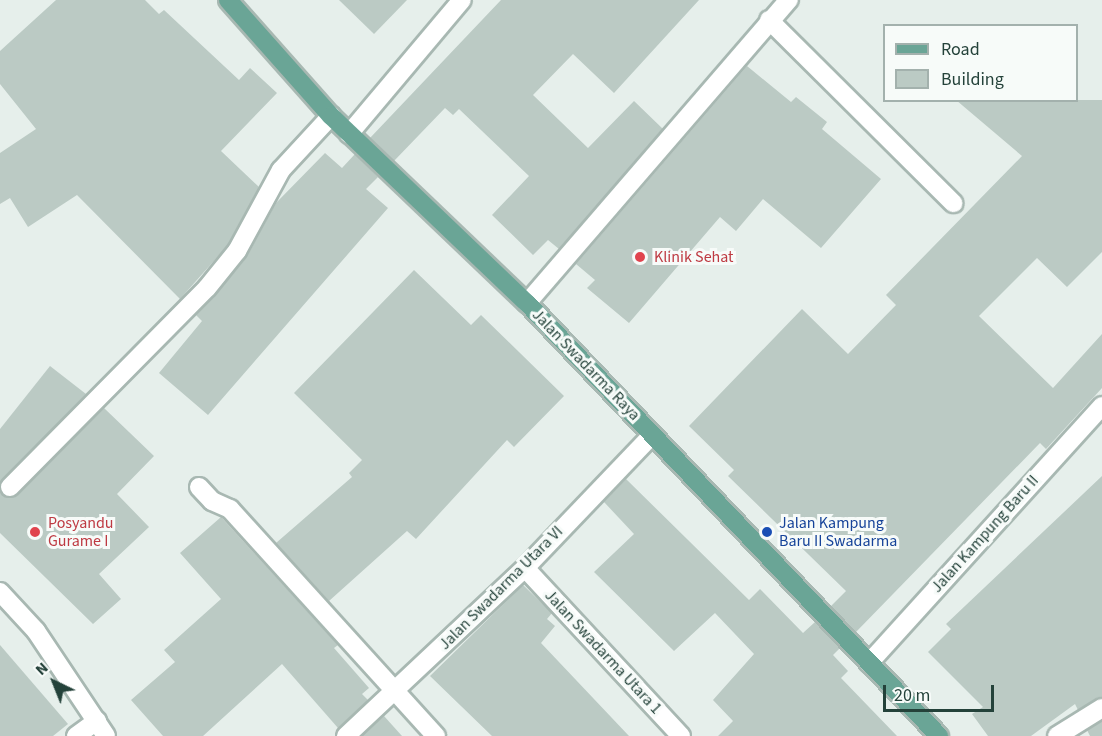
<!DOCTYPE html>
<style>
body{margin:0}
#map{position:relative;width:1102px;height:736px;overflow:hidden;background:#e6efeb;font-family:"Source Sans 3",sans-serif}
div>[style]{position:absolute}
.building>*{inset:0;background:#bbcac4}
.roads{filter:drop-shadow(2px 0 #a8b8b2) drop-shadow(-2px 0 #a8b8b2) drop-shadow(0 2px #a8b8b2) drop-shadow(0 -2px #a8b8b2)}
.minor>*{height:18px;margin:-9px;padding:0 9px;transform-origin:9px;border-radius:9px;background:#fff}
.major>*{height:18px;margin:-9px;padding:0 9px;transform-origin:9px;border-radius:9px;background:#6aa596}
.dots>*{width:16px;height:16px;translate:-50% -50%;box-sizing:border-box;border:3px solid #f7fbf9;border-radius:50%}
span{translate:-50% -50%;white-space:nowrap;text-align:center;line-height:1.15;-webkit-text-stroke:6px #f7fbf9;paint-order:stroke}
.health-label{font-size:16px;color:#be3a42}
.left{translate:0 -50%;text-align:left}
.street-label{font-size:16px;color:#24423a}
.transit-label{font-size:16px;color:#164399}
.legend{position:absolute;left:883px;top:24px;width:195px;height:78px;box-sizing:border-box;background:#f7fbf9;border:2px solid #a3b1ad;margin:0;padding:8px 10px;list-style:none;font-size:18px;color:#24423a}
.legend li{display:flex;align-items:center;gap:12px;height:30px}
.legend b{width:30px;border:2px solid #a3b1ad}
.north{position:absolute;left:24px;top:652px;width:60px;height:60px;-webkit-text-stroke:4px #f7fbf9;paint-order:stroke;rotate:317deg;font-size:16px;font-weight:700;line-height:24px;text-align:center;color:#24423a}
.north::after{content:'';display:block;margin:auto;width:21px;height:27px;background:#24423a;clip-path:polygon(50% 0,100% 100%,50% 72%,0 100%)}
.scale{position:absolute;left:883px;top:685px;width:111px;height:27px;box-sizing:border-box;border:3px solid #24423a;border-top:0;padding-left:8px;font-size:18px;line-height:21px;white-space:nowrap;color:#24423a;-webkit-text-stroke:4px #f7fbf9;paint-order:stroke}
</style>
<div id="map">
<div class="building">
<i style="clip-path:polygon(56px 0,145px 0,159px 14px,164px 10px,239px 80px,250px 68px,277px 93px,221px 151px,259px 187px,228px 245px,180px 299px,77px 195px,28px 227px,10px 198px,0 204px,0 153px,36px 129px,0 84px,0 51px)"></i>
<i style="clip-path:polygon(339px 0,407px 0,374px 34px)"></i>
<i style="clip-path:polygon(501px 0,699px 0,614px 93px,573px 54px,533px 95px,588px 148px,634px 101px,663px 129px,559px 249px,548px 240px,533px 255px,492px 215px,529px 176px,459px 109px,453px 115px,445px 108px,394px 161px,370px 138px)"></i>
<i style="clip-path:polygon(747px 66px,791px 102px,796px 97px,827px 122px,822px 129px,881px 179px,821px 248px,763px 199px,736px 231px,720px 217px,629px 323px,587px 288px,595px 280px,576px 264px)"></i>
<i style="clip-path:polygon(956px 100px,1102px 100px,1102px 252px,1067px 287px,1037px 258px,979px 316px,1053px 388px,1102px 334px,1102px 388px,1046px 449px,1040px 443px,856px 632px,831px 606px,846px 591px,728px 476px,734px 470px,689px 426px,802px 309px,848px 354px,896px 305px,886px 295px,1022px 156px)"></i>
<i style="clip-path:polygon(325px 153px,342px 168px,355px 154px,378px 177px,366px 189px,388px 208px,208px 415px,159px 373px,202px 321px,196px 315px,246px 258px,276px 203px)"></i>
<i style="clip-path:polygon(414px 270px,471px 325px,481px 315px,564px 396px,514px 447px,507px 440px,416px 539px,407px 531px,329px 601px,276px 543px,352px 477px,349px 473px,362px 460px,294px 393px)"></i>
<i style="clip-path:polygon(50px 366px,86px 394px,0 482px,0 429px)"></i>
<i style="clip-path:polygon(104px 408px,154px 456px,117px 494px,149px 527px,99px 574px,121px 599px,93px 624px,0 533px,0 492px,8px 498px,18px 495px)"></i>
<i style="clip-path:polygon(1102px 476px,1102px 697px,1078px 710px,1075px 704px,1031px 736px,988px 736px,972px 714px,983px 707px,928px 652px,951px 629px,946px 624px)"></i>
<i style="clip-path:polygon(626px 479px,749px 600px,760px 589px,803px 633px,815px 622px,840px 648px,833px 655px,848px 671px,841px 678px,897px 736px,718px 736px,733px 721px,713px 700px,754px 654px,715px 613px,674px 651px,594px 572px,634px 534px,604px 502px)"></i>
<i style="clip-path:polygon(221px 517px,338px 645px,334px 648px,369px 688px,362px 694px,368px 700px,338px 728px,282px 664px,203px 736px,163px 736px,131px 700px,175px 662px,164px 650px,221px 599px,180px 553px)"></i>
<i style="clip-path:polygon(523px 585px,552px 613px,547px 619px,555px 626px,541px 643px,629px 736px,492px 736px,430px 676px)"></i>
<i style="clip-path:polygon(0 645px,68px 724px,53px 736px,0 736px)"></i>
<i style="clip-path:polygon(384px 716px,402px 736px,362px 736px)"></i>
<i style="clip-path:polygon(1102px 721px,1102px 736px,1090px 736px,1087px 730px)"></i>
</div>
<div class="roads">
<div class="minor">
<i style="left:769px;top:20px;width:260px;rotate:44.8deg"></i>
<i style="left:349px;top:134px;width:175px;rotate:-49.9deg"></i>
<i style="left:527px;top:303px;width:401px;rotate:-49.2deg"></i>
<i style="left:10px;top:487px;width:280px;rotate:-45.3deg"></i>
<i style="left:207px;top:288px;width:48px;rotate:-51deg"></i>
<i style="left:237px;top:251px;width:92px;rotate:-61.5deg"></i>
<i style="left:281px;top:170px;width:74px;rotate:-47.2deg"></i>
<i style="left:199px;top:487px;width:19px;rotate:47deg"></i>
<i style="left:212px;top:501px;width:20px;rotate:24deg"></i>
<i style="left:230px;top:509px;width:307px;rotate:47.8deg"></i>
<i style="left:525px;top:568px;width:229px;rotate:47.1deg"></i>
<i style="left:0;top:592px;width:53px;rotate:47.3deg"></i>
<i style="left:36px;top:631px;width:126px;rotate:56.3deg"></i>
<i style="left:869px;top:663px;width:347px;rotate:-47.8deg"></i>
<i style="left:76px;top:736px;width:26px;rotate:-36deg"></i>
<i style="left:346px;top:736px;width:245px;rotate:-43.2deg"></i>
<i style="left:525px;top:568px;width:184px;rotate:-46.3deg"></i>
<i style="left:1057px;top:736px;width:53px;rotate:-31.9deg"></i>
</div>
<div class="major">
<i style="left:228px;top:0;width:155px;rotate:48.4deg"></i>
<i style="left:331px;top:116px;width:271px;rotate:43.7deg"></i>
<i style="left:527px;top:303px;width:598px;rotate:46.42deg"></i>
</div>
</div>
<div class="dots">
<i style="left:640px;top:257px;background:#e0444e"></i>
<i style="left:35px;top:532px;background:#e0444e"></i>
<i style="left:767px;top:532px;background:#1a4fb4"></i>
</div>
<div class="health-label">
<span class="left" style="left:654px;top:257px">Klinik Sehat</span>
<span class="left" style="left:48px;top:532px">Posyandu<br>Gurame I</span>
</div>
<div class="street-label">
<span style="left:586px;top:365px;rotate:46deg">Jalan Swadarma Raya</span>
<span style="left:985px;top:534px;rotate:-48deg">Jalan Kampung Baru II</span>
<span style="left:501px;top:588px;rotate:-45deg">Jalan Swadarma Utara VI</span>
<span style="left:603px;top:652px;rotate:47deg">Jalan Swadarma Utara 1</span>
</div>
<div class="transit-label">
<span class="left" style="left:779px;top:532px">Jalan Kampung<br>Baru II Swadarma</span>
</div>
<ul class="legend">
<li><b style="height:8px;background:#6aa596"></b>Road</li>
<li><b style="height:16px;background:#bbcac4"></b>Building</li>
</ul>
<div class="north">N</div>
<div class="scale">20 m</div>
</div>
